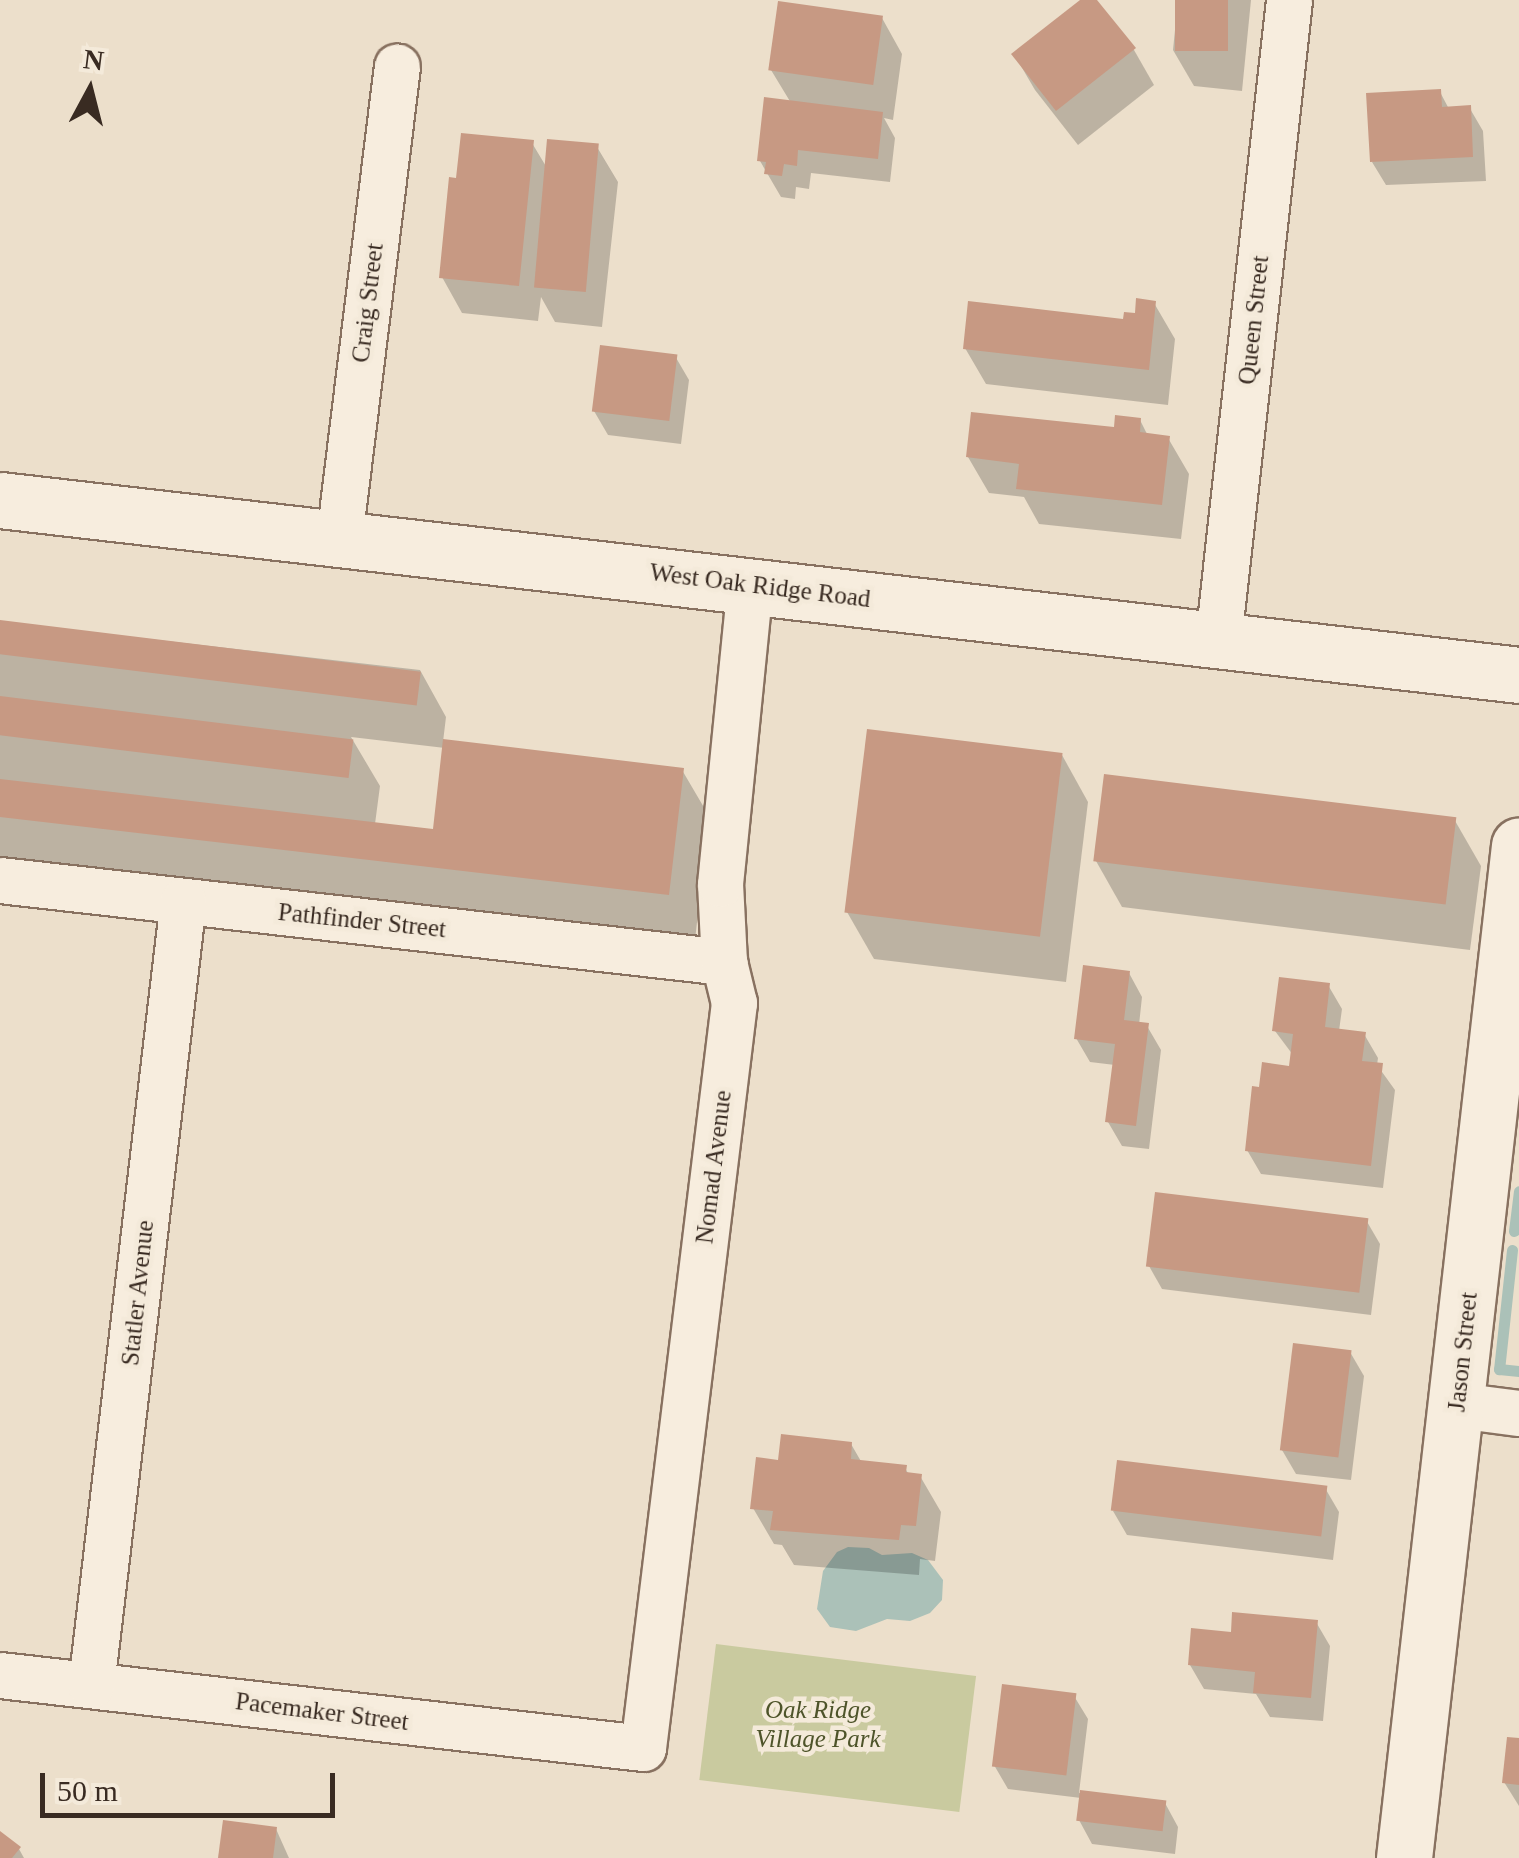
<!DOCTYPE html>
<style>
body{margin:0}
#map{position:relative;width:1519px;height:1858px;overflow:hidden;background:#ecdfcb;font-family:Georgia,serif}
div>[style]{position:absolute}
.green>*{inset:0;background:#c9ca9f;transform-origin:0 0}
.water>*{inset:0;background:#abc1b8}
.shadow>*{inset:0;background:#0003}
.stream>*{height:11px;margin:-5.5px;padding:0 5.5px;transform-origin:5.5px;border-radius:5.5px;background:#abc1b8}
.building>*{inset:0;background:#c79983;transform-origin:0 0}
.roads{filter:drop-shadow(2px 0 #887160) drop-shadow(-2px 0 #887160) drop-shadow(0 2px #887160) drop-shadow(0 -2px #887160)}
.minor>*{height:45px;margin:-22.5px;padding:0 22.5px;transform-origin:22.5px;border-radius:22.5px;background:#f7edde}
.tertiary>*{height:55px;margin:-27.5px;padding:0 27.5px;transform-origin:27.5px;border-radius:27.5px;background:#f7edde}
.secondary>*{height:55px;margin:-27.5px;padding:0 27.5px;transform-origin:27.5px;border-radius:27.5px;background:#f7edde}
span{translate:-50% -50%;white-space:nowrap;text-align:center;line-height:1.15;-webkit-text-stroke:9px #f4eada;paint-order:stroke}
.street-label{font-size:25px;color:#392b22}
.park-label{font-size:25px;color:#4e542a;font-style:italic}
.north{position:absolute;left:40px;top:40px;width:100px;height:100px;-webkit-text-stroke:8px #f4eada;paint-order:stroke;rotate:7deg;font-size:28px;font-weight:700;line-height:40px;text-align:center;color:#392b22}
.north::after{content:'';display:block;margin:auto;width:35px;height:45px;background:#392b22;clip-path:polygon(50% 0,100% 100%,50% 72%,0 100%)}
.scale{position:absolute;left:40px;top:1773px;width:295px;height:45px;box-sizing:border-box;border:5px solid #392b22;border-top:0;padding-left:12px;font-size:30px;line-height:35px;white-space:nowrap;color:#392b22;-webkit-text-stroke:8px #f4eada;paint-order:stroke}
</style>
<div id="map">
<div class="green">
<i style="left:716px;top:1644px;width:262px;height:137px;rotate:7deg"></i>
</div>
<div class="water">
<i style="clip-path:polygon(848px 1547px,869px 1548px,882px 1555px,912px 1553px,928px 1560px,943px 1580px,942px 1600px,930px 1613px,910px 1621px,887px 1619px,856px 1631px,830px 1627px,817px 1609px,823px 1571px,837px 1552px)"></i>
</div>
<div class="shadow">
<i style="clip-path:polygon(1084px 0,1094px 0,1134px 50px,1154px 85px,1078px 145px,1035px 90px,1014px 54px)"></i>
<i style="clip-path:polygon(1178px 0,1251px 0,1242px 91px,1194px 86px,1173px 50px)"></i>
<i style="clip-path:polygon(882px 18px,902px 54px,893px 120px,884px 118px,895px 138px,890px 182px,811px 173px,809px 189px,796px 187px,795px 199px,781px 197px,760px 161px,791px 103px,771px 70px)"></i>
<i style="clip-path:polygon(1440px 92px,1449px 109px,1469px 107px,1483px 131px,1486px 181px,1386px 185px,1372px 162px)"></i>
<i style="clip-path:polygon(532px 143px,547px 168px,597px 147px,618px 182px,602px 327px,555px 322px,541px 297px,538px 321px,462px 313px,442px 277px,458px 180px)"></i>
<i style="clip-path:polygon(1154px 303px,1175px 339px,1168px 405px,986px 384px,965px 348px,1125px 322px)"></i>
<i style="clip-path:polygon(675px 356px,689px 380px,681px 444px,608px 435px,594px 411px)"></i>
<i style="clip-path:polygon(1140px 420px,1148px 436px,1168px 438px,1189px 474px,1181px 539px,1039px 524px,1024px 497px,989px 493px,968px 457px,1116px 430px)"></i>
<i style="clip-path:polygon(evenodd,0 622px,420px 670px,446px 717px,443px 742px,682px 770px,709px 816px,695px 940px,0 860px,0 622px,351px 737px,445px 748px,435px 831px,375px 824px,380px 786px,351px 737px)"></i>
<i style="clip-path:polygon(1062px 755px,1088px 802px,1066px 982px,874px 959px,847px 912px)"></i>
<i style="clip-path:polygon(1454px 819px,1481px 866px,1470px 950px,1122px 907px,1096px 861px)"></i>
<i style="clip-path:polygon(1129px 973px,1142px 997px,1139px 1025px,1147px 1026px,1161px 1050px,1149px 1149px,1122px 1146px,1108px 1122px,1115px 1065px,1090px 1062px,1076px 1038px)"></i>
<i style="clip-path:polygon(1328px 985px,1342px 1009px,1339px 1031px,1364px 1034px,1378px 1058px,1377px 1065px,1395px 1090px,1383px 1188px,1261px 1174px,1247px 1150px,1261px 1090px,1291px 1069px,1293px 1055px,1275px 1031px)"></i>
<i style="clip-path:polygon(1366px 1220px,1380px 1244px,1371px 1315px,1162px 1289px,1149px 1266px)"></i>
<i style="clip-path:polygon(1350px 1352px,1364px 1376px,1351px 1480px,1296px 1474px,1282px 1450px)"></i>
<i style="clip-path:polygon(851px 1444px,862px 1463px,905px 1468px,909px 1475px,920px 1476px,941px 1512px,935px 1561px,920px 1559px,919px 1575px,794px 1565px,782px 1545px,774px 1544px,753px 1508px,780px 1463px)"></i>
<i style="clip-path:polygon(1325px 1488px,1339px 1512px,1333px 1560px,1127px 1535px,1113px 1511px)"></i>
<i style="clip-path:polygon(1316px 1622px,1330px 1646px,1323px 1721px,1270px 1717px,1256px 1694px,1204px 1689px,1190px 1665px)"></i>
<i style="clip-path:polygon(1074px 1696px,1088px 1719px,1079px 1793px,1165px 1803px,1178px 1827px,1175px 1854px,1092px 1844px,1079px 1820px,1081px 1798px,1008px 1789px,994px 1765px)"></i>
<i style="clip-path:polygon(1519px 1741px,1519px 1806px,1504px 1782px)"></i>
<i style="clip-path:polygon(276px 1829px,289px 1858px,221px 1858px)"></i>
<i style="clip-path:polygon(0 1834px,19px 1849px,24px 1858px,0 1858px)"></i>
</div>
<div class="stream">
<i style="left:1514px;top:1231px;width:40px;rotate:-82.9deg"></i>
<i style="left:1512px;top:1250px;width:120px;rotate:96.2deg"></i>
<i style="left:1499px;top:1369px;width:20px;rotate:6deg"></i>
</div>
<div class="building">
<i style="clip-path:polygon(1080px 0,1097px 0,1136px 48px,1056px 111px,1011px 54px)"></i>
<i style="left:1175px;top:0;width:53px;height:51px"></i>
<i style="left:778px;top:1px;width:106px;height:70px;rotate:8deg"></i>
<i style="clip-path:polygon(1441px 89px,1442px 107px,1471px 105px,1473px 157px,1370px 162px,1366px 93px)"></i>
<i style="clip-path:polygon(764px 97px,883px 112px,878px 159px,798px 150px,797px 166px,784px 164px,782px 176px,764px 174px,766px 162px,757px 161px)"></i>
<i style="clip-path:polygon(461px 133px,534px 140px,519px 286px,439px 278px,449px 177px,456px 178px)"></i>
<i style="left:547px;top:139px;width:52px;height:149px;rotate:5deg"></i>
<i style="clip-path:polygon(1136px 298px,1156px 301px,1149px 370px,963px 349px,968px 301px,1123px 319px,1124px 312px,1135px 313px)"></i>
<i style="left:600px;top:345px;width:78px;height:67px;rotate:7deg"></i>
<i style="clip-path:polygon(971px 412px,1114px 427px,1115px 415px,1141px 418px,1140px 432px,1170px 436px,1162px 505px,1016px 489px,1019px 464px,966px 457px)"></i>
<i style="left:0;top:620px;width:424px;height:34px;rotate:7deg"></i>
<i style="left:0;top:696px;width:356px;height:39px;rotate:7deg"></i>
<i style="left:867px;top:729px;width:197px;height:185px;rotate:7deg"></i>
<i style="clip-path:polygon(443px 739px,684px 768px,669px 895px,0 817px,0 779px,433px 829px)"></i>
<i style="left:1104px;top:774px;width:355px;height:88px;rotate:7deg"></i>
<i style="clip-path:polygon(1083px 965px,1130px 971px,1124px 1020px,1149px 1023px,1136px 1126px,1105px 1122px,1115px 1044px,1074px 1039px)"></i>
<i style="clip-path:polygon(1279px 977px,1330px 983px,1325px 1027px,1366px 1032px,1362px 1061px,1383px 1063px,1371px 1166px,1245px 1151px,1252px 1086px,1259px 1087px,1262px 1062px,1289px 1066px,1293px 1034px,1272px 1031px)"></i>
<i style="left:1155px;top:1192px;width:215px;height:75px;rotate:7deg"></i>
<i style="left:1293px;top:1343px;width:59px;height:108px;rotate:7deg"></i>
<i style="clip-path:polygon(781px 1434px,852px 1442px,851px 1459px,907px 1465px,906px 1472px,922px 1474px,916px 1526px,901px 1525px,899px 1540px,770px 1530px,773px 1511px,750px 1509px,756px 1457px,778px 1460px)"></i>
<i style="left:1117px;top:1460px;width:212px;height:51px;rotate:7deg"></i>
<i style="clip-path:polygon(1232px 1612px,1318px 1620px,1311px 1698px,1253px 1693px,1255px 1672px,1188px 1665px,1191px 1628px,1231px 1632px)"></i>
<i style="left:1002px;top:1684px;width:75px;height:83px;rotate:7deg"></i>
<i style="clip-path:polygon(1507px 1737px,1519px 1738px,1519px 1785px,1502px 1783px)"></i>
<i style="left:1080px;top:1790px;width:87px;height:31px;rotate:7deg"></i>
<i style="clip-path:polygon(223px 1820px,277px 1827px,273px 1858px,218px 1858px)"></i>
<i style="clip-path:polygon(0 1831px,21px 1847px,12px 1858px,0 1858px)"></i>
</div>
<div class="roads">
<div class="minor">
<i style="left:339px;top:538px;width:475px;rotate:-83deg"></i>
<i style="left:1218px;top:640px;width:644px;rotate:-83.67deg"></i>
<i style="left:0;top:880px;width:729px;rotate:6.46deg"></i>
<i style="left:1457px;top:1405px;width:63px;rotate:7.4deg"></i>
<i style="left:0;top:1675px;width:647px;rotate:6.48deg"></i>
<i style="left:643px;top:1748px;width:751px;rotate:-83.04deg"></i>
<i style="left:734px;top:1003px;width:42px;rotate:-103.7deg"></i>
<i style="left:724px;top:962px;width:78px;rotate:-92.9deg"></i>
<i style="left:720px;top:884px;width:301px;rotate:-84.3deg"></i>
<i style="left:91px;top:1685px;width:789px;rotate:-83.31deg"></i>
</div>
<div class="tertiary">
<i style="left:1404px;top:1858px;width:1019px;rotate:-83.52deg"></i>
</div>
<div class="secondary">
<i style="left:0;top:500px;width:1529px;rotate:6.57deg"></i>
</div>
</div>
<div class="street-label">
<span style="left:368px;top:303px;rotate:-83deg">Craig Street</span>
<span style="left:1254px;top:320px;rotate:-84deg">Queen Street</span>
<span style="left:760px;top:586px;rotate:7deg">West Oak Ridge Road</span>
<span style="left:362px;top:921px;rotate:6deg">Pathfinder Street</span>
<span style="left:714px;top:1167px;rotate:-83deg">Nomad Avenue</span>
<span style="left:138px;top:1293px;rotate:-84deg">Statler Avenue</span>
<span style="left:1463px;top:1352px;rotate:-84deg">Jason Street</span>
<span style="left:322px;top:1712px;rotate:7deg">Pacemaker Street</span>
</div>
<div class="park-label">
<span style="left:818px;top:1725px">Oak Ridge<br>Village Park</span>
</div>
<div class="north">N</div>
<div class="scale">50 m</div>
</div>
